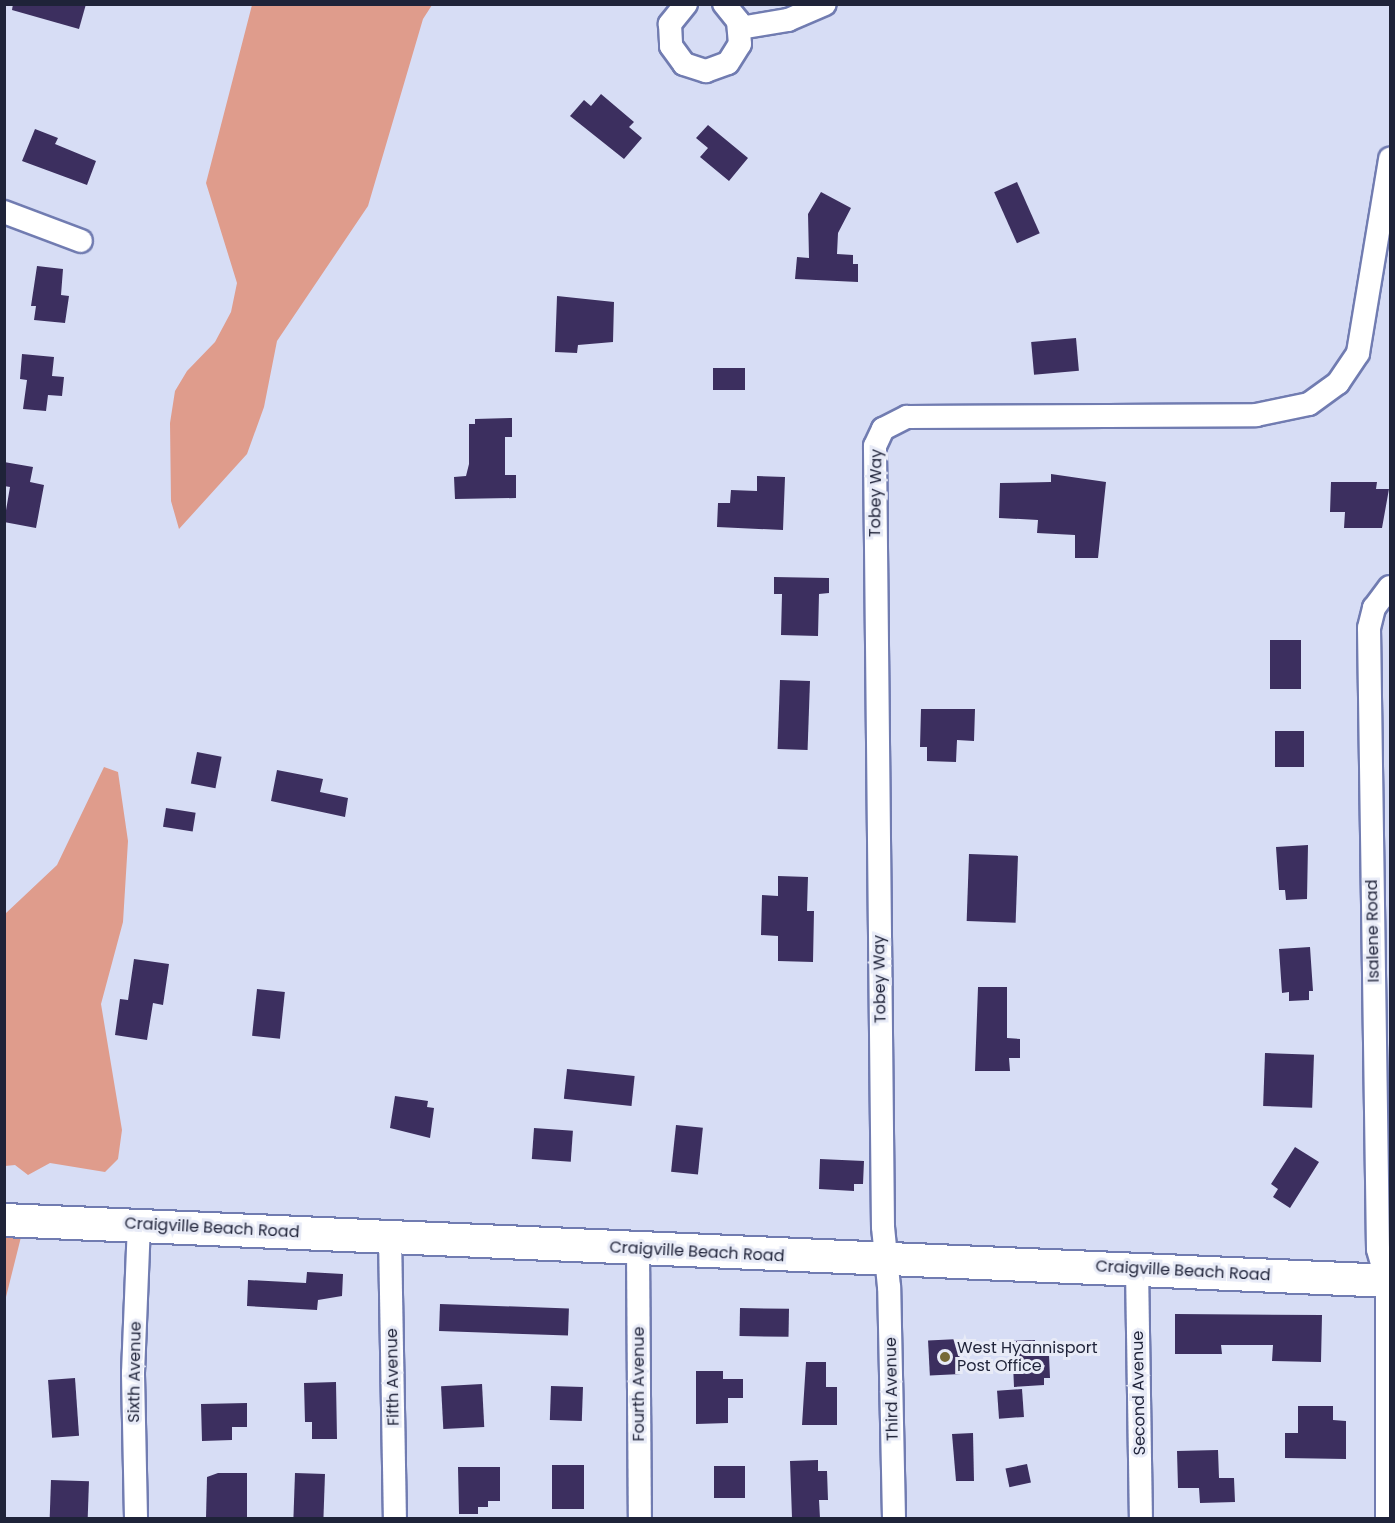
<!DOCTYPE html>
<style>
body{margin:0}
#map{position:relative;width:1395px;height:1523px;overflow:hidden;background:#d7ddf5;font-family:Poppins,sans-serif}
div>[style]{position:absolute}
.green>*{inset:0;background:#df9c8c}
.building>*{inset:0;background:#3c2f5f;transform-origin:0 0}
.roads{filter:drop-shadow(2px 0 #717cb1) drop-shadow(-2px 0 #717cb1) drop-shadow(0 2px #717cb1) drop-shadow(0 -2px #717cb1)}
.street>*{height:22px;margin:-11px;padding:0 11px;transform-origin:11px;border-radius:11px;background:#fff}
.secondary>*{height:32px;margin:-16px;padding:0 16px;transform-origin:16px;border-radius:16px;background:#fff}
.dots>*{width:16px;height:16px;translate:-50% -50%;box-sizing:border-box;border:3px solid #e8ebf7;border-radius:50%}
span{translate:-50% -50%;white-space:nowrap;text-align:center;line-height:1.15;-webkit-text-stroke:6px #e8ebf7;paint-order:stroke}
.street-label{font-size:16px;color:#1f2339}
.poi-label{font-size:16px;color:#1f2339}
.left{translate:0 -50%;text-align:left}
.frame{position:absolute;inset:0;border:6px solid #1f2339;pointer-events:none}
</style>
<div id="map">
<div class="green">
<i style="clip-path:polygon(252px 5px,432px 5px,423px 19px,368px 206px,277px 341px,264px 407px,247px 454px,179px 529px,171px 501px,170px 423px,175px 391px,187px 371px,215px 342px,231px 312px,237px 283px,206px 183px)"></i>
<i style="clip-path:polygon(104px 767px,118px 772px,128px 841px,123px 922px,101px 1004px,122px 1130px,118px 1159px,105px 1172px,50px 1163px,28px 1175px,15px 1165px,5px 1166px,5px 914px,57px 865px)"></i>
<i style="clip-path:polygon(5px 1230px,21px 1237px,5px 1301px)"></i>
</div>
<div class="building">
<i style="clip-path:polygon(13px 4px,86px 4px,79px 29px,12px 10px)"></i>
<i style="clip-path:polygon(601px 94px,634px 122px,629px 127px,642px 138px,624px 159px,570px 116px,584px 100px,591px 106px)"></i>
<i style="clip-path:polygon(708px 125px,748px 158px,729px 181px,700px 157px,708px 148px,696px 138px)"></i>
<i style="clip-path:polygon(35px 129px,58px 138px,55px 144px,96px 161px,87px 185px,22px 161px)"></i>
<i style="left:1017px;top:182px;width:56px;height:25px;rotate:66deg"></i>
<i style="clip-path:polygon(821px 192px,851px 208px,838px 233px,837px 254px,853px 255px,853px 264px,858px 264px,858px 282px,795px 279px,797px 257px,809px 258px,808px 214px)"></i>
<i style="clip-path:polygon(37px 266px,63px 269px,61px 295px,69px 296px,65px 323px,34px 320px,36px 306px,31px 306px)"></i>
<i style="clip-path:polygon(557px 296px,614px 302px,613px 342px,578px 345px,577px 353px,555px 352px)"></i>
<i style="left:1076px;top:338px;width:33px;height:45px;rotate:85deg"></i>
<i style="clip-path:polygon(22px 354px,54px 357px,52px 376px,64px 377px,62px 396px,48px 395px,46px 411px,23px 409px,27px 380px,20px 379px)"></i>
<i style="left:713px;top:368px;width:32px;height:22px"></i>
<i style="clip-path:polygon(512px 418px,512px 437px,505px 437px,505px 475px,516px 475px,516px 498px,455px 499px,454px 477px,466px 476px,469px 464px,469px 424px,475px 424px,475px 419px)"></i>
<i style="clip-path:polygon(4px 462px,33px 467px,30px 482px,44px 485px,36px 528px,4px 522px,10px 487px,4px 486px)"></i>
<i style="clip-path:polygon(1051px 474px,1106px 482px,1098px 558px,1075px 558px,1075px 535px,1037px 533px,1038px 520px,999px 518px,1000px 483px,1051px 482px)"></i>
<i style="clip-path:polygon(757px 476px,785px 477px,783px 530px,717px 527px,718px 503px,730px 503px,731px 490px,757px 491px)"></i>
<i style="clip-path:polygon(1331px 482px,1377px 482px,1376px 489px,1389px 489px,1382px 528px,1344px 528px,1345px 512px,1330px 512px)"></i>
<i style="clip-path:polygon(774px 577px,829px 578px,829px 593px,819px 594px,818px 636px,781px 635px,782px 594px,774px 594px)"></i>
<i style="left:1270px;top:640px;width:31px;height:49px"></i>
<i style="left:780px;top:680px;width:30px;height:69px;rotate:2deg"></i>
<i style="clip-path:polygon(921px 709px,975px 709px,974px 741px,957px 740px,956px 762px,927px 761px,927px 747px,920px 747px)"></i>
<i style="left:1275px;top:731px;width:29px;height:36px"></i>
<i style="left:197px;top:752px;width:25px;height:32px;rotate:11deg"></i>
<i style="clip-path:polygon(277px 770px,323px 779px,320px 792px,348px 798px,345px 817px,271px 801px)"></i>
<i style="left:166px;top:808px;width:30px;height:19px;rotate:9deg"></i>
<i style="clip-path:polygon(1308px 845px,1307px 899px,1286px 900px,1285px 890px,1279px 890px,1276px 847px)"></i>
<i style="left:969px;top:854px;width:49px;height:67px;rotate:2deg"></i>
<i style="clip-path:polygon(778px 876px,808px 877px,807px 911px,814px 911px,813px 962px,778px 961px,778px 936px,761px 935px,762px 895px,778px 896px)"></i>
<i style="clip-path:polygon(1310px 947px,1313px 991px,1309px 991px,1309px 1000px,1289px 1001px,1289px 992px,1282px 993px,1279px 949px)"></i>
<i style="clip-path:polygon(134px 959px,169px 964px,163px 1005px,153px 1003px,147px 1040px,115px 1035px,120px 999px,128px 1000px)"></i>
<i style="clip-path:polygon(978px 987px,1007px 987px,1007px 1038px,1020px 1039px,1020px 1058px,1009px 1058px,1010px 1071px,975px 1071px)"></i>
<i style="left:257px;top:989px;width:28px;height:47px;rotate:6deg"></i>
<i style="left:1265px;top:1053px;width:49px;height:53px;rotate:2deg"></i>
<i style="left:567px;top:1069px;width:68px;height:30px;rotate:6deg"></i>
<i style="clip-path:polygon(395px 1096px,428px 1101px,427px 1107px,434px 1108px,430px 1138px,390px 1128px)"></i>
<i style="left:676px;top:1125px;width:27px;height:47px;rotate:6deg"></i>
<i style="left:534px;top:1128px;width:39px;height:31px;rotate:4deg"></i>
<i style="clip-path:polygon(1295px 1147px,1319px 1162px,1290px 1208px,1273px 1197px,1278px 1189px,1271px 1184px)"></i>
<i style="clip-path:polygon(820px 1159px,864px 1161px,863px 1184px,854px 1184px,854px 1191px,819px 1189px)"></i>
<i style="clip-path:polygon(307px 1272px,343px 1274px,342px 1296px,318px 1300px,317px 1310px,247px 1306px,248px 1280px,306px 1283px)"></i>
<i style="left:440px;top:1304px;width:129px;height:27px;rotate:2deg"></i>
<i style="left:740px;top:1308px;width:49px;height:28px;rotate:1deg"></i>
<i style="clip-path:polygon(1175px 1314px,1322px 1315px,1321px 1362px,1272px 1361px,1273px 1345px,1221px 1345px,1222px 1354px,1175px 1354px)"></i>
<i style="left:959px;top:1339px;width:35px;height:31px;rotate:87deg"></i>
<i style="clip-path:polygon(1035px 1340px,1036px 1356px,1049px 1355px,1050px 1378px,1044px 1378px,1044px 1385px,1014px 1387px,1012px 1341px)"></i>
<i style="clip-path:polygon(806px 1362px,826px 1362px,826px 1387px,837px 1387px,837px 1425px,802px 1425px)"></i>
<i style="clip-path:polygon(696px 1371px,723px 1371px,723px 1379px,743px 1379px,743px 1398px,728px 1398px,728px 1423px,696px 1424px)"></i>
<i style="left:75px;top:1378px;width:58px;height:27px;rotate:86deg"></i>
<i style="clip-path:polygon(336px 1382px,337px 1439px,312px 1439px,312px 1422px,305px 1422px,304px 1383px)"></i>
<i style="left:482px;top:1384px;width:43px;height:41px;rotate:87deg"></i>
<i style="left:551px;top:1386px;width:32px;height:34px;rotate:2deg"></i>
<i style="left:1022px;top:1389px;width:28px;height:25px;rotate:86deg"></i>
<i style="clip-path:polygon(247px 1403px,247px 1427px,232px 1427px,232px 1440px,202px 1441px,201px 1404px)"></i>
<i style="clip-path:polygon(1298px 1406px,1333px 1406px,1333px 1420px,1346px 1421px,1346px 1459px,1285px 1458px,1285px 1433px,1298px 1433px)"></i>
<i style="clip-path:polygon(973px 1433px,974px 1481px,956px 1481px,952px 1434px)"></i>
<i style="clip-path:polygon(1218px 1450px,1219px 1478px,1234px 1478px,1235px 1502px,1200px 1503px,1199px 1488px,1178px 1488px,1177px 1451px)"></i>
<i style="clip-path:polygon(818px 1460px,818px 1471px,827px 1471px,828px 1500px,819px 1500px,820px 1518px,792px 1518px,790px 1461px)"></i>
<i style="left:1027px;top:1464px;width:19px;height:22px;rotate:78deg"></i>
<i style="left:552px;top:1465px;width:32px;height:44px"></i>
<i style="left:714px;top:1466px;width:31px;height:32px"></i>
<i style="clip-path:polygon(458px 1467px,500px 1467px,500px 1501px,488px 1501px,488px 1507px,478px 1507px,478px 1514px,459px 1514px)"></i>
<i style="clip-path:polygon(218px 1473px,247px 1473px,247px 1518px,206px 1518px,207px 1477px)"></i>
<i style="left:295px;top:1473px;width:30px;height:45px;rotate:2deg"></i>
<i style="left:51px;top:1480px;width:38px;height:38px;rotate:2deg"></i>
</div>
<div class="roads">
<div class="street">
<i style="left:686px;top:4px;width:26px;rotate:129deg"></i>
<i style="left:670px;top:24px;width:22px;rotate:87deg"></i>
<i style="left:671px;top:46px;width:22px;rotate:54deg"></i>
<i style="left:684px;top:64px;width:23px;rotate:18deg"></i>
<i style="left:706px;top:71px;width:23px;rotate:-20deg"></i>
<i style="left:728px;top:63px;width:22px;rotate:-58deg"></i>
<i style="left:740px;top:44px;width:23px;rotate:-95deg"></i>
<i style="left:738px;top:21px;width:22px;rotate:-129deg"></i>
<i style="left:740px;top:28px;width:49px;rotate:-9.5deg"></i>
<i style="left:788px;top:20px;width:40px;rotate:-23.4deg"></i>
<i style="left:4px;top:212px;width:82px;rotate:20.6deg"></i>
<i style="left:390px;top:1236px;width:282px;rotate:89deg"></i>
<i style="left:638px;top:1249px;width:269px;rotate:89.6deg"></i>
<i style="left:1137px;top:1268px;width:250px;rotate:89.1deg"></i>
<i style="left:136px;top:1518px;width:145px;rotate:-91.2deg"></i>
<i style="left:133px;top:1373px;width:148px;rotate:-87.7deg"></i>
<i style="left:894px;top:1518px;width:231px;rotate:-91.2deg"></i>
<i style="left:889px;top:1287px;width:60px;rotate:-95.7deg"></i>
<i style="left:883px;top:1227px;width:781px;rotate:-90.59deg"></i>
<i style="left:875px;top:446px;width:19px;rotate:-65deg"></i>
<i style="left:883px;top:429px;width:27px;rotate:-27deg"></i>
<i style="left:907px;top:417px;width:349px;rotate:-0.3deg"></i>
<i style="left:1256px;top:415px;width:54px;rotate:-11.7deg"></i>
<i style="left:1309px;top:404px;width:36px;rotate:-36deg"></i>
<i style="left:1338px;top:383px;width:36px;rotate:-56deg"></i>
<i style="left:1358px;top:353px;width:197px;rotate:-80.6deg"></i>
<i style="left:1387px;top:1518px;width:237px;rotate:-90deg"></i>
<i style="left:1387px;top:1281px;width:33px;rotate:-106deg"></i>
<i style="left:1378px;top:1249px;width:621px;rotate:-90.83deg"></i>
<i style="left:1369px;top:628px;width:21px;rotate:-76deg"></i>
<i style="left:1374px;top:608px;width:26px;rotate:-53deg"></i>
</div>
<div class="secondary">
<i style="left:4px;top:1220px;width:1387px;rotate:2.52deg"></i>
</div>
</div>
<div class="dots">
<i style="left:945px;top:1357px;background:#776936"></i>
</div>
<div class="street-label">
<span style="left:876px;top:493px;rotate:-89deg">Tobey Way</span>
<span style="left:1373px;top:931px;rotate:-91deg">Isalene Road</span>
<span style="left:880px;top:979px;rotate:-91deg">Tobey Way</span>
<span style="left:212px;top:1228px;rotate:3deg">Craigville Beach Road</span>
<span style="left:697px;top:1252px;rotate:3deg">Craigville Beach Road</span>
<span style="left:1183px;top:1271px;rotate:3deg">Craigville Beach Road</span>
<span style="left:135px;top:1372px;rotate:-89deg">Sixth Avenue</span>
<span style="left:393px;top:1377px;rotate:-91deg">Fifth Avenue</span>
<span style="left:639px;top:1384px;rotate:-90deg">Fourth Avenue</span>
<span style="left:892px;top:1389px;rotate:-91deg">Third Avenue</span>
<span style="left:1139px;top:1393px;rotate:-91deg">Second Avenue</span>
</div>
<div class="poi-label">
<span class="left" style="left:957px;top:1357px">West Hyannisport<br>Post Office</span>
</div>
<div class="frame"></div>
</div>
